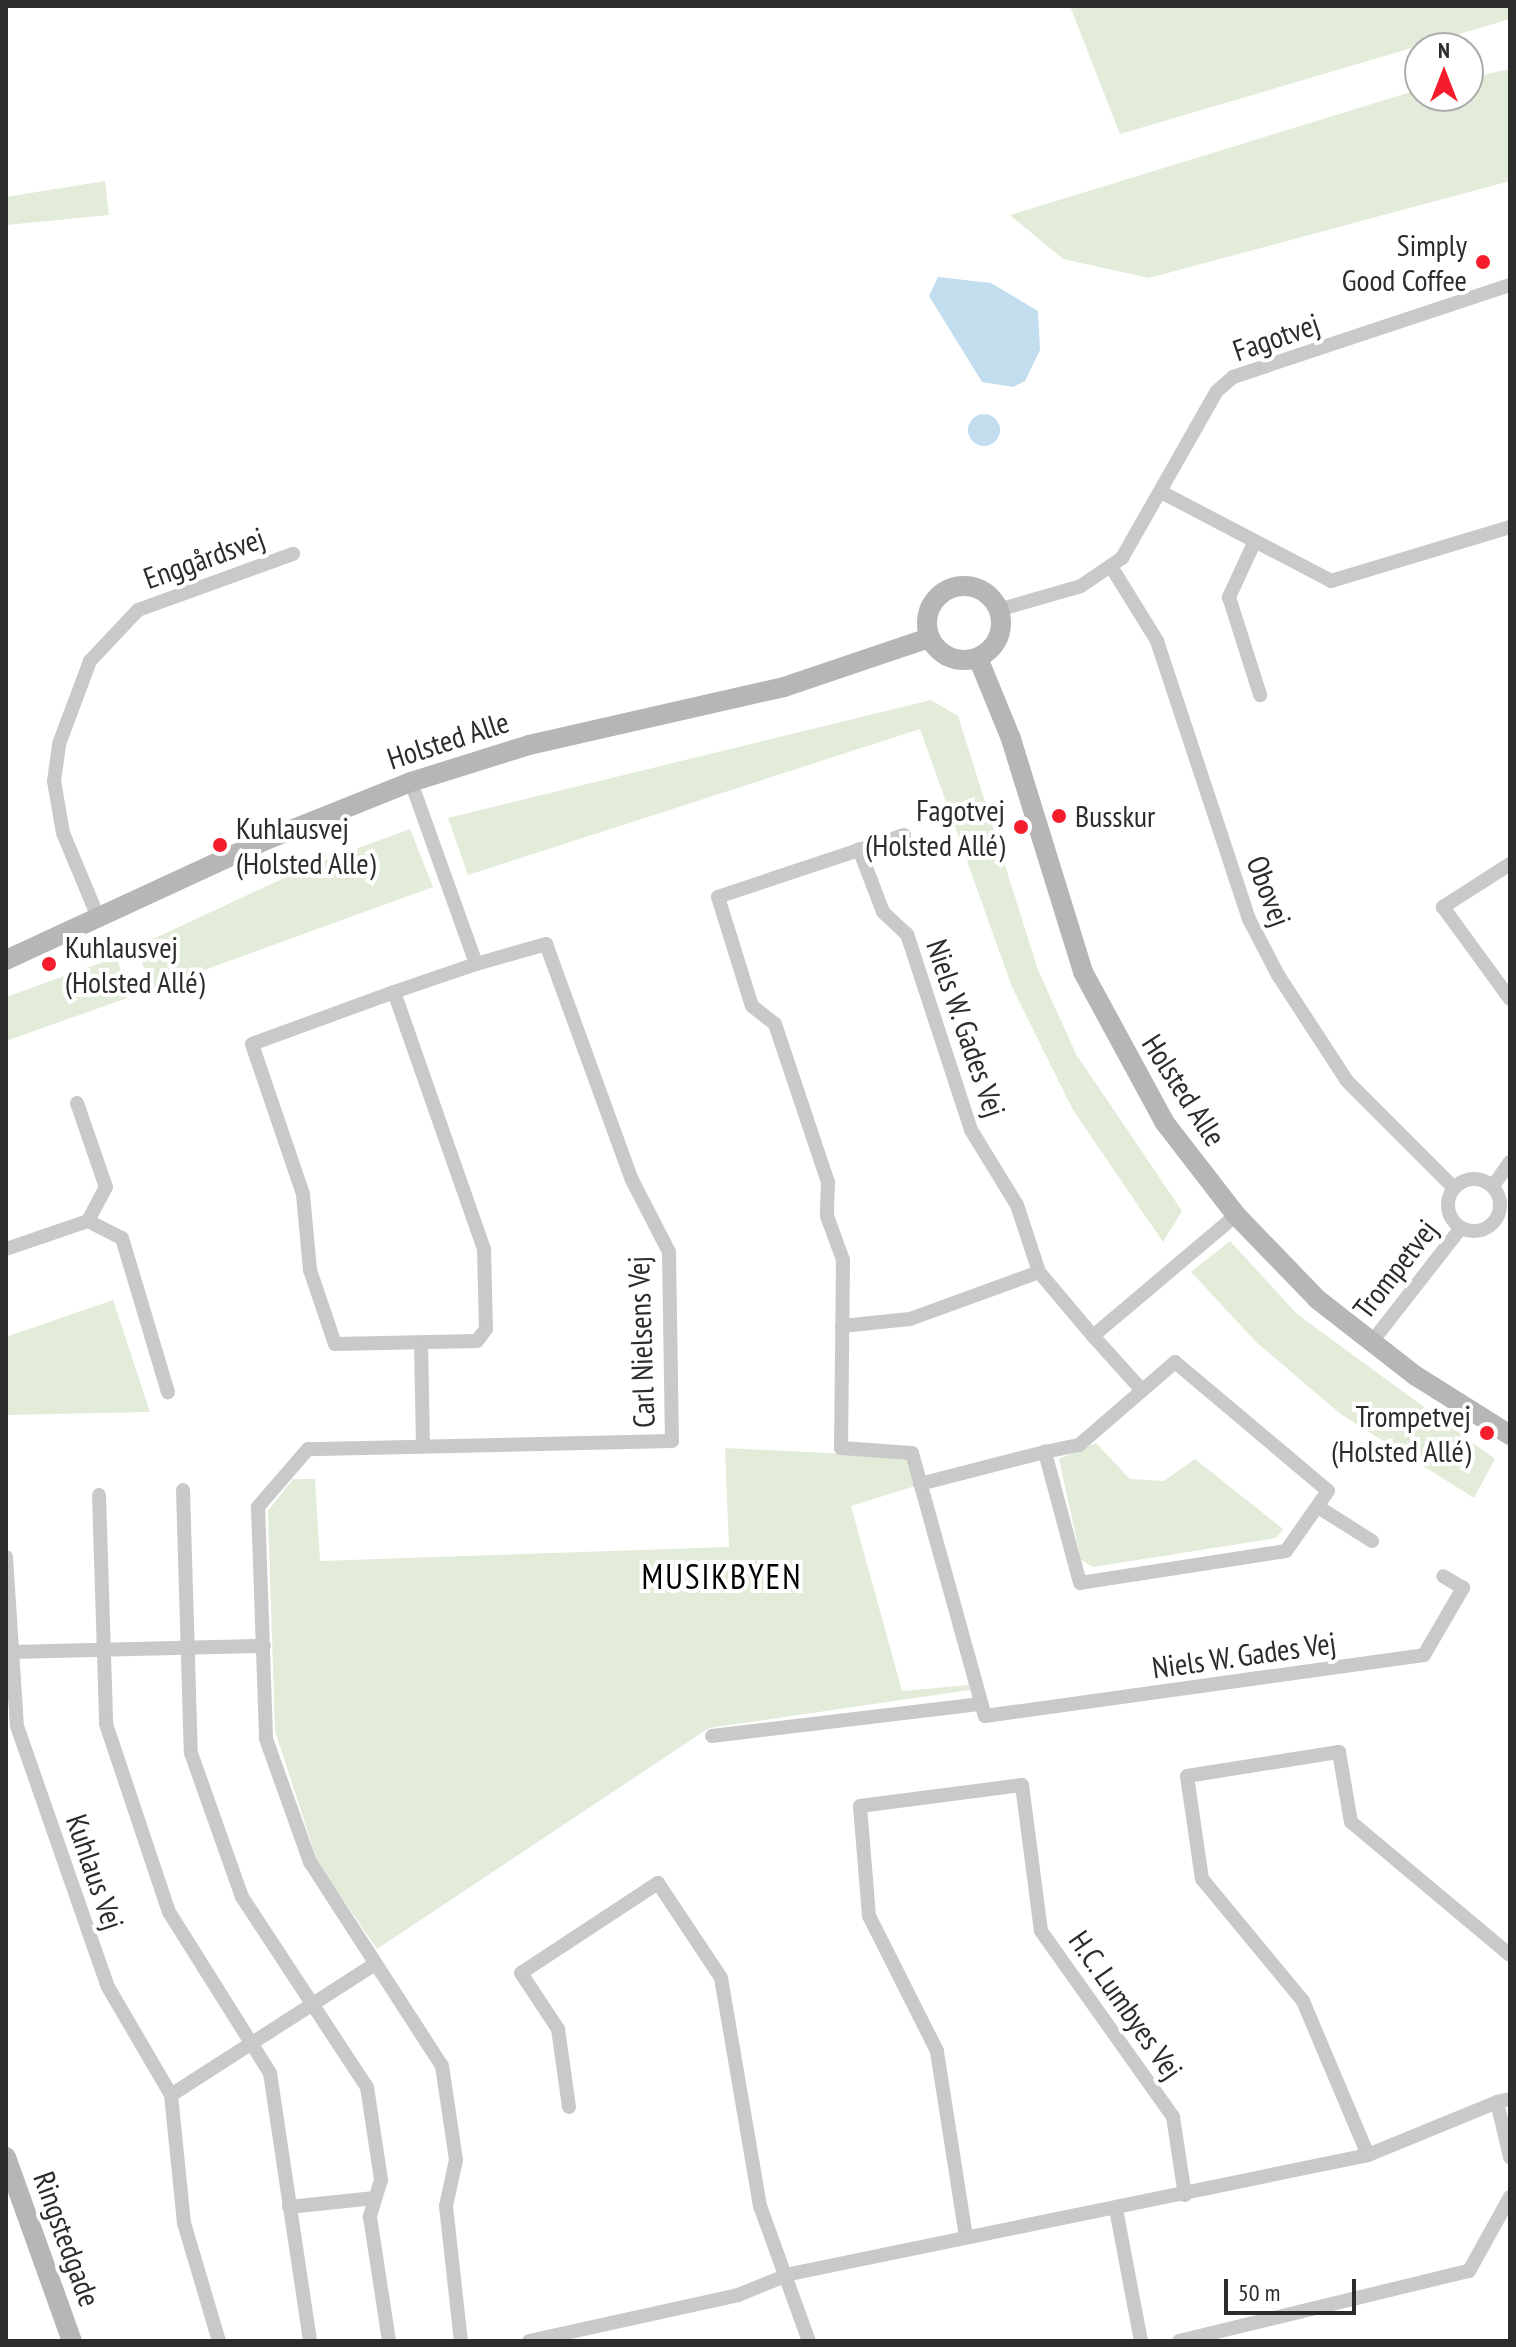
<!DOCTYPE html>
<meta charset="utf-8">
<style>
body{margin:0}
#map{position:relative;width:1516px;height:2347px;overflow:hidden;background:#fff;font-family:"PT Sans Narrow",sans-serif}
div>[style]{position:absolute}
.green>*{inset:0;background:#e2ecd8}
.water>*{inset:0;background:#c1ddee}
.round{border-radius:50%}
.street>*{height:14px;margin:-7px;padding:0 7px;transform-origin:7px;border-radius:7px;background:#c9c9c9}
.street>.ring{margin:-7px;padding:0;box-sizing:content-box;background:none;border:14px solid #c9c9c9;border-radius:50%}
.secondary>*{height:20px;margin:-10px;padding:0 10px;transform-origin:10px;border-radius:10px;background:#b6b6b6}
.secondary>.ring{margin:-10px;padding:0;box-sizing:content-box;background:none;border:20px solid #b6b6b6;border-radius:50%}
.dots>*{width:22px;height:22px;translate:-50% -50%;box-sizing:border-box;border:4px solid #fff;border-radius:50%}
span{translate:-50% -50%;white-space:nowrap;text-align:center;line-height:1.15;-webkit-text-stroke:8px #fff;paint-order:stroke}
.poi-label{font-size:30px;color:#2c2c2c}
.right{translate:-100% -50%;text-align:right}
.left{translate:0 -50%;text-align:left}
.street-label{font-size:30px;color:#2c2c2c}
.quarter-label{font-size:34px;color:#000;letter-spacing:2px}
.frame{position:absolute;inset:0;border:8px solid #2c2c2c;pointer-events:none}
.north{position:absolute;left:1404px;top:32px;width:80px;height:80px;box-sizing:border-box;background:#fff;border:2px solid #ababab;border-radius:50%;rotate:0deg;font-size:22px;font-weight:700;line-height:32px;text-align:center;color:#2c2c2c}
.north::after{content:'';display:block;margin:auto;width:28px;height:36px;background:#f51c2d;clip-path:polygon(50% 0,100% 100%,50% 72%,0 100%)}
.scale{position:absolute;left:1224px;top:2279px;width:132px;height:36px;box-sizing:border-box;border:4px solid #2c2c2c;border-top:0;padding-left:10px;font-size:24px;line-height:28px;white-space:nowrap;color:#2c2c2c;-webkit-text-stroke:6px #fff;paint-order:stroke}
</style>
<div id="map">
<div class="green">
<i style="clip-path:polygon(1070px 6px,1510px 6px,1510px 19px,1120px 134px)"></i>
<i style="clip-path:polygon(1510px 69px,1510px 181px,1149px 278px,1063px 259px,1010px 215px,1411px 92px,1468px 96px,1468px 78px)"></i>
<i style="clip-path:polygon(105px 181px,109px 215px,6px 225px,6px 197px)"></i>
<i style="clip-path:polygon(931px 700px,958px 716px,1038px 970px,1076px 1054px,1182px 1211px,1163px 1242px,1073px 1110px,1012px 987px,920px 729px,468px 875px,448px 818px)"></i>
<i style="clip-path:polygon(410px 829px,433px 887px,152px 989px,136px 947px,312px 865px)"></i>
<i style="clip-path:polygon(117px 957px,127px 998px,6px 1041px,6px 997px)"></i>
<i style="clip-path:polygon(1230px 1241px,1297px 1314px,1495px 1459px,1474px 1498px,1342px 1415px,1256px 1342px,1191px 1272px)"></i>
<i style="clip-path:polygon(113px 1300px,150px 1412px,6px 1415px,6px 1337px)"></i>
<i style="clip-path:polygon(1096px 1443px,1130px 1479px,1164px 1481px,1195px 1459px,1283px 1529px,1276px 1538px,1093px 1567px,1081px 1560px,1059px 1459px)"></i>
<i style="clip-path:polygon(725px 1448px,906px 1457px,915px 1486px,851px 1506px,902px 1691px,969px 1685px,970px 1690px,709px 1728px,377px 1949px,318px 1863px,275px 1731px,268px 1511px,293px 1479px,315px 1479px,320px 1561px,729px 1547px)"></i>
</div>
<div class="water">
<i style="clip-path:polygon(938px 277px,991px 283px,1038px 311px,1040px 350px,1025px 381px,1013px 387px,982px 382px,929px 296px)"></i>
<i class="round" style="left:968px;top:414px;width:32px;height:32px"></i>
</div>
<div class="street">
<i style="left:1163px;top:493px;width:190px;rotate:27.6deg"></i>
<i style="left:1331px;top:581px;width:187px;rotate:-16.8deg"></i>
<i style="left:1254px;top:543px;width:60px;rotate:114.8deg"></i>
<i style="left:1229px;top:597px;width:103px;rotate:72.4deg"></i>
<i style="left:1112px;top:568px;width:86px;rotate:58.3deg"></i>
<i style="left:1157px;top:641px;width:293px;rotate:71.7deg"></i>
<i style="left:1249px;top:919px;width:63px;rotate:62.6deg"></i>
<i style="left:1278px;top:975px;width:126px;rotate:56.9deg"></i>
<i style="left:1347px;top:1081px;width:151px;rotate:45deg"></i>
<i style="left:998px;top:610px;width:86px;rotate:-16.1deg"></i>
<i style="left:1081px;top:586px;width:50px;rotate:-34.3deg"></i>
<i style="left:1122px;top:558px;width:192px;rotate:-60.4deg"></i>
<i style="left:1217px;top:391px;width:21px;rotate:-41deg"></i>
<i style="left:1233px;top:377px;width:292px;rotate:-18.4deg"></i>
<i style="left:411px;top:782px;width:193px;rotate:70.3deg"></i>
<i style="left:904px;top:835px;width:196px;rotate:161.6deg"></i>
<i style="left:718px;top:897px;width:114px;rotate:72.7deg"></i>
<i style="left:752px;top:1006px;width:29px;rotate:38deg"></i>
<i style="left:775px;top:1024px;width:167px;rotate:71.5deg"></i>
<i style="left:828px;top:1182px;width:34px;rotate:92deg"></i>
<i style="left:827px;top:1216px;width:47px;rotate:70deg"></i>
<i style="left:843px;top:1260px;width:188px;rotate:90.6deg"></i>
<i style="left:841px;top:1448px;width:71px;rotate:4deg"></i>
<i style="left:912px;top:1453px;width:273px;rotate:74.5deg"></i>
<i style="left:985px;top:1716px;width:443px;rotate:-7.9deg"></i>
<i style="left:1424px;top:1655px;width:78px;rotate:-59.8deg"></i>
<i style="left:1463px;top:1588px;width:23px;rotate:-149deg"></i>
<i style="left:859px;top:849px;width:67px;rotate:69.1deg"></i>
<i style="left:883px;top:912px;width:33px;rotate:43deg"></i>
<i style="left:907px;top:934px;width:206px;rotate:71.9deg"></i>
<i style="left:971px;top:1130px;width:88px;rotate:58.5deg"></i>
<i style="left:1017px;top:1205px;width:71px;rotate:71.8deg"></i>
<i style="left:1039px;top:1272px;width:84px;rotate:49.8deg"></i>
<i style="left:1510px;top:864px;width:80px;rotate:147.3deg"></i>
<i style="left:1443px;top:907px;width:114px;rotate:53.9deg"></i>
<i style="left:98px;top:917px;width:91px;rotate:-112.6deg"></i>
<i style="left:63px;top:833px;width:53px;rotate:-99.8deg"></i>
<i style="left:54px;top:781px;width:37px;rotate:-82deg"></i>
<i style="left:59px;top:744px;width:89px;rotate:-69.5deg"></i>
<i style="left:90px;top:661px;width:70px;rotate:-46.7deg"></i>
<i style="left:138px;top:610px;width:165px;rotate:-19.9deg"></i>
<i style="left:394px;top:992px;width:272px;rotate:70.7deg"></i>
<i style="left:484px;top:1249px;width:80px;rotate:88.6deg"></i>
<i style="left:486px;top:1329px;width:15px;rotate:127deg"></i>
<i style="left:477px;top:1341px;width:142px;rotate:178.8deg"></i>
<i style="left:335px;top:1344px;width:78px;rotate:-108.7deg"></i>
<i style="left:310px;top:1270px;width:76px;rotate:-95.3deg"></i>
<i style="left:303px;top:1194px;width:158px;rotate:-108.8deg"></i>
<i style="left:252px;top:1044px;width:151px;rotate:-20.1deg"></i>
<i style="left:394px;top:992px;width:87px;rotate:-18.9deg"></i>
<i style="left:476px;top:964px;width:73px;rotate:-15.9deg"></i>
<i style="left:546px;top:944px;width:251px;rotate:70deg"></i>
<i style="left:632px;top:1180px;width:81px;rotate:62.8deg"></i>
<i style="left:669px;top:1252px;width:189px;rotate:89.1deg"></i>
<i style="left:672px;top:1441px;width:364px;rotate:178.7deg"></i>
<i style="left:308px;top:1449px;width:77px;rotate:130.8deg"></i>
<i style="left:258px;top:1507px;width:232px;rotate:88deg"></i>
<i style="left:266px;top:1739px;width:131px;rotate:70.3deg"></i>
<i style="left:310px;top:1862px;width:243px;rotate:57.1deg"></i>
<i style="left:442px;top:2066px;width:95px;rotate:81.5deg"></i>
<i style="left:456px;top:2160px;width:47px;rotate:102.3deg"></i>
<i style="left:446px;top:2206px;width:136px;rotate:83.7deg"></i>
<i style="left:77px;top:1103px;width:89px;rotate:71deg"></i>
<i style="left:106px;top:1187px;width:38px;rotate:118deg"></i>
<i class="ring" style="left:1448px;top:1179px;width:38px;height:38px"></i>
<i style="left:1493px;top:1186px;width:29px;rotate:-55deg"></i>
<i style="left:6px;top:1249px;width:87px;rotate:-18.9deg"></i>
<i style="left:88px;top:1221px;width:38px;rotate:27deg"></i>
<i style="left:122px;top:1238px;width:161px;rotate:73.4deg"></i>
<i style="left:842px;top:1326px;width:68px;rotate:-5.9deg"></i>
<i style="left:910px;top:1319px;width:137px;rotate:-20deg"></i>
<i style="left:421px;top:1343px;width:103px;rotate:88.9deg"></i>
<i style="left:1371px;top:1343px;width:146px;rotate:-52deg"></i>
<i style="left:1175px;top:1362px;width:200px;rotate:40.1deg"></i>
<i style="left:1328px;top:1491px;width:73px;rotate:125deg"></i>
<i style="left:1286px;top:1551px;width:208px;rotate:171.2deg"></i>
<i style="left:1080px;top:1583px;width:136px;rotate:-105deg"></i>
<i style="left:1045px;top:1452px;width:35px;rotate:-12deg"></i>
<i style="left:1079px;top:1445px;width:127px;rotate:-40.8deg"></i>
<i style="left:1140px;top:1388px;width:70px;rotate:-132.1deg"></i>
<i style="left:1093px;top:1336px;width:187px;rotate:-40.2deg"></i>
<i style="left:920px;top:1484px;width:129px;rotate:-14.4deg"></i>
<i style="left:183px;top:1490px;width:263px;rotate:88.3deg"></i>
<i style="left:191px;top:1753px;width:153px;rotate:70.5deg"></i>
<i style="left:242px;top:1897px;width:227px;rotate:56.7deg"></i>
<i style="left:367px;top:2087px;width:94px;rotate:81.4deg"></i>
<i style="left:381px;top:2180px;width:39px;rotate:107deg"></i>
<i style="left:370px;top:2217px;width:125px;rotate:81.3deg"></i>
<i style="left:99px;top:1495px;width:229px;rotate:88.2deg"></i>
<i style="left:106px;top:1724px;width:198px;rotate:71.5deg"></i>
<i style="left:169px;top:1912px;width:190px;rotate:57.9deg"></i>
<i style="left:270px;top:2073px;width:271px;rotate:81.5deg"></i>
<i style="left:1318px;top:1507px;width:64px;rotate:32.2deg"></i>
<i style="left:6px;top:1557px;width:169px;rotate:86.3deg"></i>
<i style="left:17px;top:1726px;width:276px;rotate:70.8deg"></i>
<i style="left:108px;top:1987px;width:125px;rotate:59.7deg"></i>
<i style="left:171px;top:2095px;width:129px;rotate:84.2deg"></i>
<i style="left:184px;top:2223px;width:123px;rotate:73.5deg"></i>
<i style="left:11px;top:1652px;width:253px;rotate:-1.4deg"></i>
<i style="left:712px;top:1736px;width:271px;rotate:-6.8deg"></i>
<i style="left:171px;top:2095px;width:242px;rotate:-32.7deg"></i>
<i style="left:1510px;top:2099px;width:13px;rotate:167deg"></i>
<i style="left:1497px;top:2102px;width:57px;rotate:76.7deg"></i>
<i style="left:569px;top:2107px;width:79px;rotate:-98deg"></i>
<i style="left:558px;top:2029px;width:67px;rotate:-123.5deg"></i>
<i style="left:521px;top:1973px;width:164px;rotate:-33.3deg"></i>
<i style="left:658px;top:1883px;width:114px;rotate:56.4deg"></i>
<i style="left:721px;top:1978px;width:231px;rotate:80.3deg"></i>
<i style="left:760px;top:2206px;width:144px;rotate:70.1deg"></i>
<i style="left:1368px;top:2155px;width:167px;rotate:-112.9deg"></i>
<i style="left:1303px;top:2001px;width:158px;rotate:-129.6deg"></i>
<i style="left:1202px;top:1879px;width:104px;rotate:-98.3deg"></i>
<i style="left:1187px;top:1776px;width:154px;rotate:-9deg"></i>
<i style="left:1339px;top:1752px;width:71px;rotate:80.3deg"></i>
<i style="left:1351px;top:1822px;width:207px;rotate:39.9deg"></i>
<i style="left:289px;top:2207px;width:86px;rotate:-6deg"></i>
<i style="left:1116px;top:2209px;width:134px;rotate:79.3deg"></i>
<i style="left:966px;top:2237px;width:188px;rotate:-98.9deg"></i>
<i style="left:937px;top:2051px;width:151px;rotate:-116.7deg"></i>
<i style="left:869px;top:1916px;width:110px;rotate:-94.7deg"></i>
<i style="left:860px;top:1806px;width:163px;rotate:-7.4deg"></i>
<i style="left:1022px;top:1785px;width:147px;rotate:82.6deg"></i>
<i style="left:1041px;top:1931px;width:228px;rotate:54.6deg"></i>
<i style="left:1173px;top:2117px;width:79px;rotate:81.3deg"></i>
<i style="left:529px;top:2341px;width:214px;rotate:-12.4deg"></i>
<i style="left:738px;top:2295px;width:56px;rotate:-22deg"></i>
<i style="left:790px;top:2274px;width:590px;rotate:-11.63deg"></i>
<i style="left:1368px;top:2155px;width:139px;rotate:-22.3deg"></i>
<i style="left:1179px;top:2341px;width:298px;rotate:-13.6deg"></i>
<i style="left:1469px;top:2271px;width:85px;rotate:-61deg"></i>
</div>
<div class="secondary">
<i class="ring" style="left:927px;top:586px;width:54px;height:54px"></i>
<i style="left:978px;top:658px;width:87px;rotate:67.8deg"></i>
<i style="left:1011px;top:739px;width:244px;rotate:72.8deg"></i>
<i style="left:1083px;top:972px;width:172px;rotate:61.5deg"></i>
<i style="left:1165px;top:1123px;width:116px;rotate:52.3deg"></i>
<i style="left:1236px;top:1215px;width:117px;rotate:46deg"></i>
<i style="left:1317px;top:1299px;width:125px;rotate:37.9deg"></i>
<i style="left:1416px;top:1376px;width:111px;rotate:32.1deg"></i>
<i style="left:6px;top:960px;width:281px;rotate:-24.8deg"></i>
<i style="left:261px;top:842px;width:162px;rotate:-21.8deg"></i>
<i style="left:411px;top:782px;width:124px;rotate:-17.4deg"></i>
<i style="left:529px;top:745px;width:262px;rotate:-12.8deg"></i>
<i style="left:784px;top:687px;width:153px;rotate:-18.7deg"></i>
<i style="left:6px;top:2157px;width:195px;rotate:70.3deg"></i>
</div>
<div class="dots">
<i style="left:1483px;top:262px;background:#f51c2d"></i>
<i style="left:1059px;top:816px;background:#f51c2d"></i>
<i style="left:1021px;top:827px;background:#f51c2d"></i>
<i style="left:220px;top:845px;background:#f51c2d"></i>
<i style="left:49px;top:964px;background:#f51c2d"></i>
<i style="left:1487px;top:1433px;background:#f51c2d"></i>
</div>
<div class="poi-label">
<span class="right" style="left:1467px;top:262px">Simply<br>Good Coffee</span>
<span class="right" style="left:1005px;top:827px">Fagotvej<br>(Holsted Allé)</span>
<span class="left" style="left:1075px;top:816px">Busskur</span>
<span class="left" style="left:236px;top:845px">Kuhlausvej<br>(Holsted Alle)</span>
<span class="left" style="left:65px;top:964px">Kuhlausvej<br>(Holsted Allé)</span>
<span class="right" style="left:1471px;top:1433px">Trompetvej<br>(Holsted Allé)</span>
</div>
<div class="street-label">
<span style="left:1276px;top:337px;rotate:-19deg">Fagotvej</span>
<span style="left:204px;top:558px;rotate:-20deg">Enggårdsvej</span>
<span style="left:448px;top:740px;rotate:-18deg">Holsted Alle</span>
<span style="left:1269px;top:891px;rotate:69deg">Obovej</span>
<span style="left:966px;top:1028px;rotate:71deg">Niels W. Gades Vej</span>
<span style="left:1184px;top:1090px;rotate:57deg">Holsted Alle</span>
<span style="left:1395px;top:1269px;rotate:-52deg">Trompetvej</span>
<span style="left:641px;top:1342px;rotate:-92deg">Carl Nielsens Vej</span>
<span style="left:1244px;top:1655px;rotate:-8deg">Niels W. Gades Vej</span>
<span style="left:95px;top:1872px;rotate:71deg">Kuhlaus Vej</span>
<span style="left:1126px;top:2005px;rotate:55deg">H.C. Lumbyes Vej</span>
<span style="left:67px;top:2239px;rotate:70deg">Ringstedgade</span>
</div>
<div class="quarter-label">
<span style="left:722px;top:1577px">MUSIKBYEN</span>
</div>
<div class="frame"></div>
<div class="north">N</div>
<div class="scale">50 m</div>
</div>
